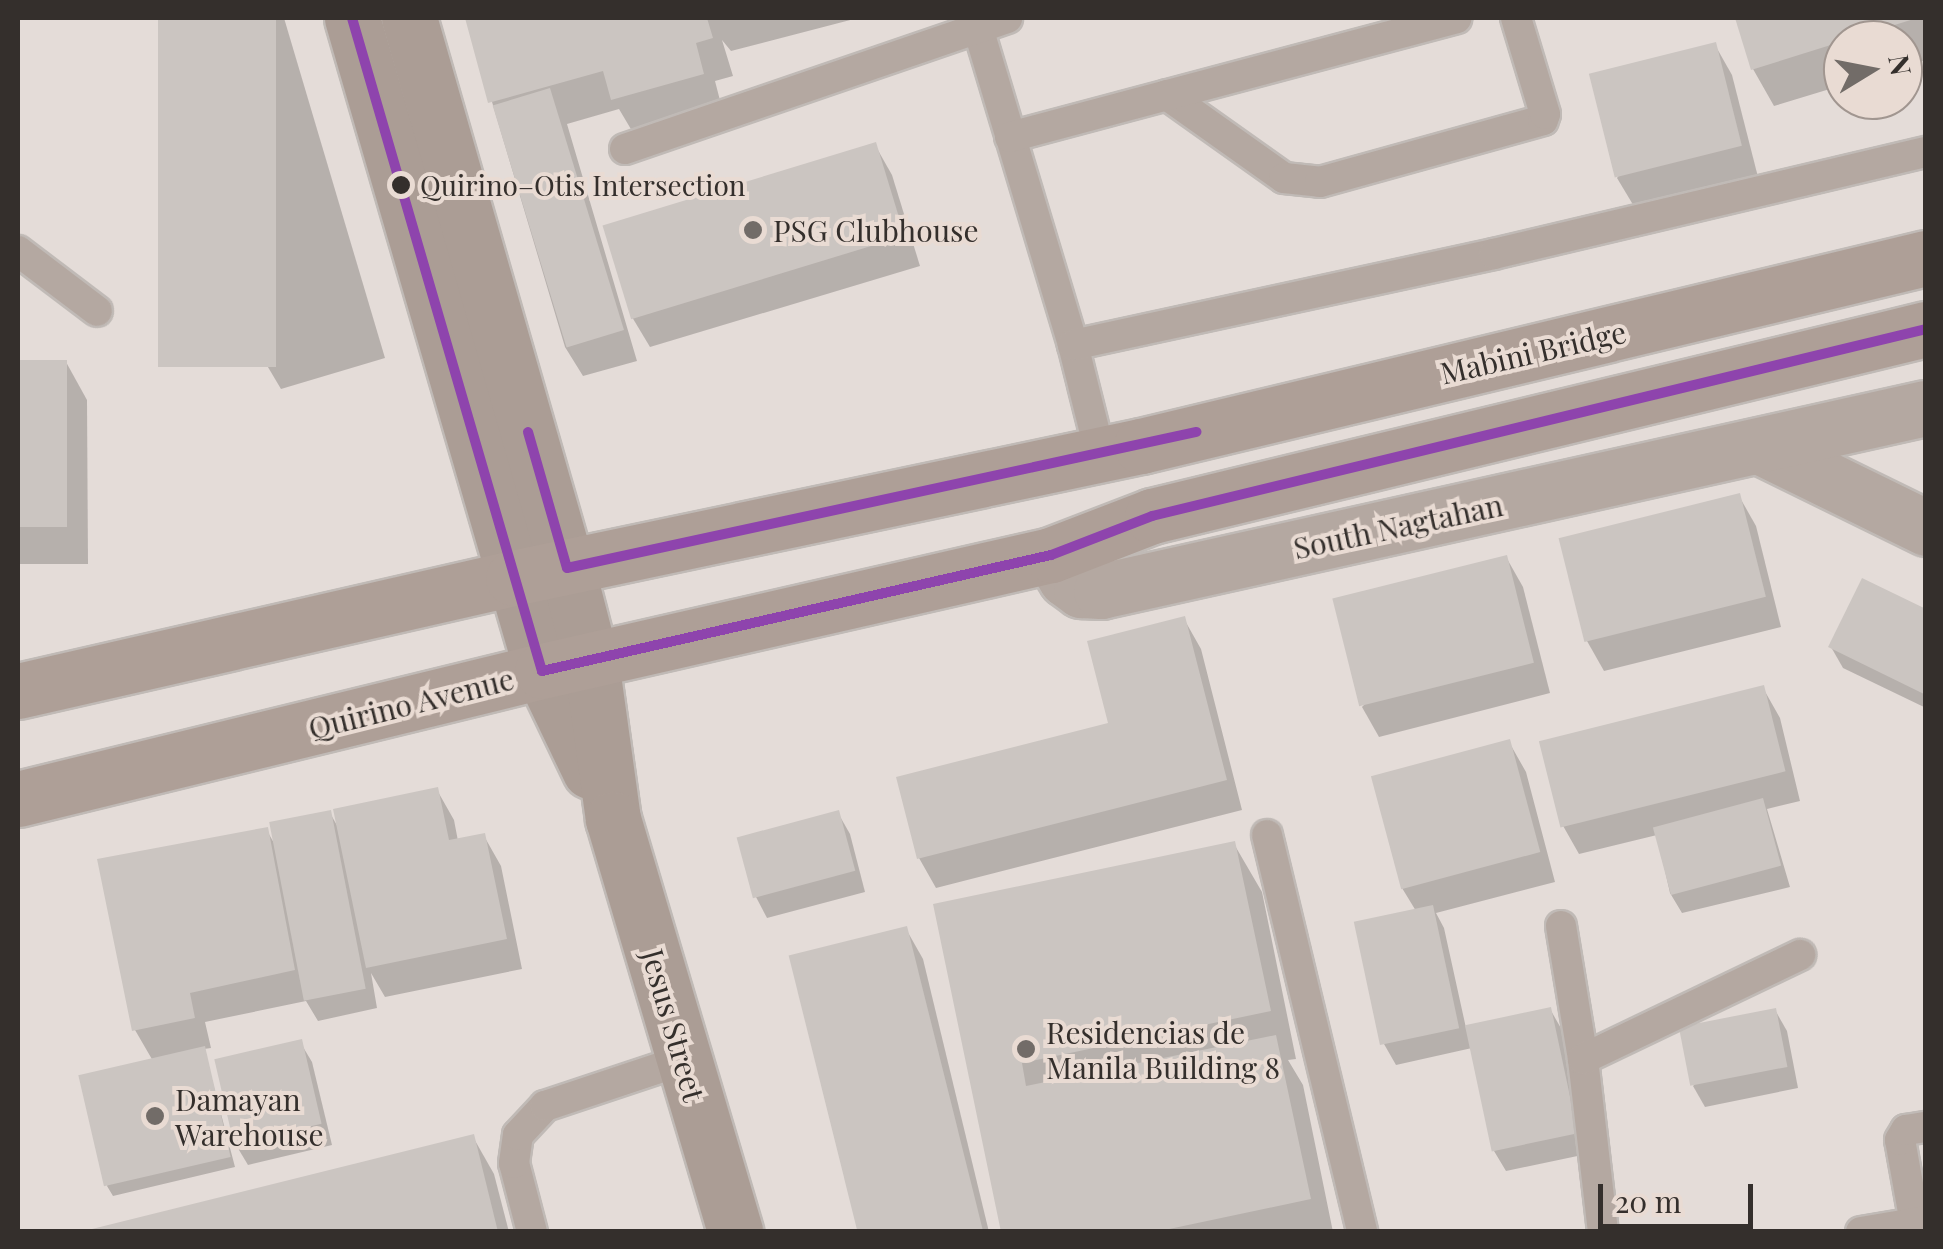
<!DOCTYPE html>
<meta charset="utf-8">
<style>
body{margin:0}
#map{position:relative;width:1943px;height:1249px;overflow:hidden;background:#e4dcd8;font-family:"Playfair Display",serif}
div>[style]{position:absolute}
.shadow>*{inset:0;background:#0003}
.building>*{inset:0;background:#cbc5c1;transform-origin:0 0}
.roads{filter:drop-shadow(2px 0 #c0bab6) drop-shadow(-2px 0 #c0bab6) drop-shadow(0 2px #c0bab6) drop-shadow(0 -2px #c0bab6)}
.service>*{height:30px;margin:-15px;padding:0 15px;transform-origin:15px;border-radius:15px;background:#b4a8a1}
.minor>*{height:55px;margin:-27.5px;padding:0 27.5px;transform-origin:27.5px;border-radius:27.5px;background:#b4a8a1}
.secondary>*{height:55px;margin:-27.5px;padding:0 27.5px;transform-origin:27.5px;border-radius:27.5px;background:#ab9d95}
.primary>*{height:55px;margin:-27.5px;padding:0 27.5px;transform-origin:27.5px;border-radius:27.5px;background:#ae9f97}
.bus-1>*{height:10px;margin:-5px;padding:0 5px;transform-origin:5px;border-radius:5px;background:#8e44ad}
.dots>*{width:28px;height:28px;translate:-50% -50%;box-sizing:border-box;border:5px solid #e9dbd3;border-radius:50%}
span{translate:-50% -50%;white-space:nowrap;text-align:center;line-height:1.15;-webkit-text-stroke:8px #e9dbd3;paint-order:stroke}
.bus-label{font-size:28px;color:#342f2c}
.left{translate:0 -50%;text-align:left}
.poi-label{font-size:30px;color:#342f2c}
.street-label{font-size:30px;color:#342f2c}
.frame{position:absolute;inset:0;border:20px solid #342f2c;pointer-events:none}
.north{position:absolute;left:1823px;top:20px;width:100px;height:100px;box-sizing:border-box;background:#e9dbd3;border:2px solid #a19690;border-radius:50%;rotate:80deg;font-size:28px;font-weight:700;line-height:40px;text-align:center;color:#342f2c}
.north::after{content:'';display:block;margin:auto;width:35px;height:45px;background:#726c68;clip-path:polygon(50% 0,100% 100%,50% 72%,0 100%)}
.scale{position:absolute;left:1598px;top:1184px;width:155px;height:45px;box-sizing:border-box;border:5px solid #342f2c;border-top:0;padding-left:12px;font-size:30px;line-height:35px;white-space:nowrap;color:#342f2c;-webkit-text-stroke:8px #e9dbd3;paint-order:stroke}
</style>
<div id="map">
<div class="shadow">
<i style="clip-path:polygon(161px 18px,284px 18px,385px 358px,281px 389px,259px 352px)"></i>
<i style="clip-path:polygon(467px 18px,858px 18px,731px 51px,722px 40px,733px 76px,715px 81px,723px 112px,635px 136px,619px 109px,567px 124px,637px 361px,583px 376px,565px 347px)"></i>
<i style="clip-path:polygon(1737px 18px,1926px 18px,1926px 60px,1903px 67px,1903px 40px,1843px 40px,1843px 85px,1774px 106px,1753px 69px)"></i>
<i style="clip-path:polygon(1715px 45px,1732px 75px,1758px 177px,1635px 208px,1617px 178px)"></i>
<i style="clip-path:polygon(875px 145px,892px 175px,920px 266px,650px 347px,632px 317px)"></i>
<i style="clip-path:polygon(18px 362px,66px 362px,87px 400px,88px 564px,18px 564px)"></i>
<i style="clip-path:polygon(1739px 496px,1756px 526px,1781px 627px,1604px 671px,1587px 641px)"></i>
<i style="clip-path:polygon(1506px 557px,1523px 587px,1550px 693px,1379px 737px,1362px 707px)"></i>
<i style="clip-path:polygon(1926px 612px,1926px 708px,1843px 668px,1831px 647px)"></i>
<i style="clip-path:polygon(1184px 619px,1201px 649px,1242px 810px,936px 888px,919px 858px,1111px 725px)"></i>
<i style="clip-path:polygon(1763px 688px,1780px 718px,1800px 801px,1767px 809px,1790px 887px,1682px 913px,1670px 893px,1657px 835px,1579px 854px,1562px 824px)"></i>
<i style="clip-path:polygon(1509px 742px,1526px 772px,1555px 882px,1436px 913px,1444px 928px,1466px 1028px,1550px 1009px,1562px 1030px,1587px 1154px,1506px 1171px,1494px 1151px,1472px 1048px,1396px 1065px,1384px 1044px,1416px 911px,1402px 888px,1374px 778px)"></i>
<i style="clip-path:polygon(437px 790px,454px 820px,458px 841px,484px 836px,501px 866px,522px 969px,385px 997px,371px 973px,377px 1008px,318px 1021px,306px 1001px,205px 1022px,211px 1048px,204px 1049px,235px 1167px,113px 1196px,107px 1186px,153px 1061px,135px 1030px,266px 829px,274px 843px,330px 813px,339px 829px)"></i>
<i style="clip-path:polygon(838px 813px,850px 834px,865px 892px,767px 918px,756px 897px,740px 839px)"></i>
<i style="clip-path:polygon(1234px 844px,1262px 892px,1296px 1059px,1288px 1060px,1303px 1085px,1333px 1232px,1003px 1232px,935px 906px)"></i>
<i style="clip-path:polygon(906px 929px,923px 959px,989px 1232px,859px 1232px)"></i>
<i style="clip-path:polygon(1775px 1010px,1787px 1031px,1798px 1088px,1705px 1107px,1693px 1086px)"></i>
<i style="clip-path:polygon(300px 1042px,312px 1062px,332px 1145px,248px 1165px,236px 1145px)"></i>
<i style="clip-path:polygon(473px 1137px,494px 1174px,509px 1232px,92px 1232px)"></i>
</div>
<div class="building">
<i style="left:158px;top:18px;width:118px;height:349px"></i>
<i style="clip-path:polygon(465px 18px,707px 18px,713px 38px,696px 43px,704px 74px,611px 100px,603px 71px,488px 103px)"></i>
<i style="clip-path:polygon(1735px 18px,1917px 18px,1751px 70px)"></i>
<i style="left:1716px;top:42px;width:107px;height:131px;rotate:76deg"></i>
<i style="left:550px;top:88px;width:253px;height:60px;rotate:73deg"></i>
<i style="left:876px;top:142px;width:98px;height:286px;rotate:73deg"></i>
<i style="left:18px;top:360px;width:49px;height:167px"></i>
<i style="left:1740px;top:493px;width:107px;height:187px;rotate:76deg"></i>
<i style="left:1507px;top:555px;width:111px;height:180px;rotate:76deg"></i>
<i style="clip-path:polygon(1862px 578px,1926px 609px,1926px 695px,1828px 647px)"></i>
<i style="clip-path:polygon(1185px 616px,1227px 780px,917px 859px,896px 777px,1108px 723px,1087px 641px)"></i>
<i style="left:1764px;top:685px;width:89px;height:232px;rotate:76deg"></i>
<i style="left:1510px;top:739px;width:117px;height:144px;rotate:75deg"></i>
<i style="clip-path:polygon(438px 787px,449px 840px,485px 833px,507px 939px,366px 968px,333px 809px)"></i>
<i style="left:1763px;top:798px;width:70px;height:114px;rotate:75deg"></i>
<i style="left:331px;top:810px;width:182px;height:63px;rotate:79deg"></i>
<i style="left:839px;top:810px;width:63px;height:106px;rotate:75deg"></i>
<i style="clip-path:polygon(268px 827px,295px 970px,190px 993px,195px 1018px,132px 1031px,97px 859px)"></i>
<i style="clip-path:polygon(1235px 841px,1271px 1011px,1022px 1063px,1026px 1086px,1276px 1035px,1311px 1199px,1155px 1232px,1001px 1232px,933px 904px)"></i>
<i style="left:1433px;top:905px;width:126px;height:81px;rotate:78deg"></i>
<i style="left:907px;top:926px;width:315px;height:122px;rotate:76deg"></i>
<i style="left:1551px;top:1007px;width:129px;height:88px;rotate:78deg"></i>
<i style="left:1776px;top:1008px;width:60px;height:99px;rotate:79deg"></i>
<i style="left:302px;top:1039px;width:87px;height:90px;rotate:77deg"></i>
<i style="left:205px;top:1046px;width:114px;height:130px;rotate:77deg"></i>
<i style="clip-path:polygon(474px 1134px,498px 1232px,88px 1232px,88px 1230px)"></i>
</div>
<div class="roads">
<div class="service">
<i style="left:975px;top:18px;width:341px;rotate:73.3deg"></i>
<i style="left:1167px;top:95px;width:143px;rotate:35.4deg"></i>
<i style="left:1284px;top:178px;width:36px;rotate:6deg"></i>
<i style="left:1320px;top:182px;width:231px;rotate:-15.5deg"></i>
<i style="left:1543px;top:120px;width:6px;rotate:-72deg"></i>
<i style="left:1545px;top:114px;width:100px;rotate:-106.8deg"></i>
<i style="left:1010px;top:137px;width:462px;rotate:-14.9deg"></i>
<i style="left:625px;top:149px;width:404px;rotate:-18.9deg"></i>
<i style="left:18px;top:251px;width:99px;rotate:37.2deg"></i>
<i style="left:1100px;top:453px;width:111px;rotate:-104deg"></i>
<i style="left:1073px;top:345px;width:431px;rotate:-12.2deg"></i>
<i style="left:1494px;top:254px;width:444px;rotate:-13.3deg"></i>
<i style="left:1267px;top:835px;width:408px;rotate:76.5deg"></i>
<i style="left:1561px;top:926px;width:135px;rotate:80.6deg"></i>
<i style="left:1915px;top:1223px;width:84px;rotate:-100.2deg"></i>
<i style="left:1900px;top:1140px;width:12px;rotate:-59deg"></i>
<i style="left:1906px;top:1130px;width:20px;rotate:-9deg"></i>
<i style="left:532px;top:1232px;width:71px;rotate:-104.6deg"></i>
<i style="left:514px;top:1163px;width:28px;rotate:-82deg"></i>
<i style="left:518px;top:1135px;width:40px;rotate:-47deg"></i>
<i style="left:545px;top:1106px;width:145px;rotate:-18.4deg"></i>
<i style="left:1603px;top:1232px;width:174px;rotate:-96.6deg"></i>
<i style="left:1583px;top:1059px;width:241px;rotate:-25.6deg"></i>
<i style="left:1861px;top:1232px;width:66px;rotate:-9.6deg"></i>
</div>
<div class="minor">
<i style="left:1761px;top:447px;width:184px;rotate:26.1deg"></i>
<i style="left:1051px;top:555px;width:28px;rotate:58deg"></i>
<i style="left:1066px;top:579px;width:19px;rotate:36deg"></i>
<i style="left:1081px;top:590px;width:20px;rotate:3deg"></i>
<i style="left:1101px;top:591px;width:845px;rotate:-12.51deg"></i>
</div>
<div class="secondary">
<i style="left:352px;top:18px;width:680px;rotate:73.78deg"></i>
<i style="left:542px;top:671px;width:111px;rotate:64.4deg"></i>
<i style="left:409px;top:18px;width:572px;rotate:73.97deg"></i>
<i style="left:567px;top:568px;width:96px;rotate:75.5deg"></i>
<i style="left:591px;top:661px;width:160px;rotate:82.1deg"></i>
<i style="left:613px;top:819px;width:431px;rotate:73.5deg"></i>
</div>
<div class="primary">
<i style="left:18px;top:691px;width:508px;rotate:-12.86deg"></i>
<i style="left:513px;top:578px;width:642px;rotate:-11.87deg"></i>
<i style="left:1141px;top:446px;width:807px;rotate:-13.47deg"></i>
<i style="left:18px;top:799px;width:539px;rotate:-13.73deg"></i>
<i style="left:542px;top:671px;width:522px;rotate:-12.84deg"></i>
<i style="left:1051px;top:555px;width:108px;rotate:-21.1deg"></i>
<i style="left:1152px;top:516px;width:796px;rotate:-13.58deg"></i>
</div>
</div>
<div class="bus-1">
<i style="left:352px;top:18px;width:680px;rotate:73.78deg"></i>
<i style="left:542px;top:671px;width:522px;rotate:-12.84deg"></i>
<i style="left:1051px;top:555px;width:108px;rotate:-21.1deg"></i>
<i style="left:1152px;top:516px;width:796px;rotate:-13.58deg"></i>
<i style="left:528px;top:432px;width:141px;rotate:74deg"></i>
<i style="left:567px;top:568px;width:644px;rotate:-12.2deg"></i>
</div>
<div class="dots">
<i style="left:401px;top:185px;background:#342f2c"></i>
<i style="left:753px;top:230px;background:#726c68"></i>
<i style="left:1026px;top:1049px;background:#726c68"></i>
<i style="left:155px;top:1116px;background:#726c68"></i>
</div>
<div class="bus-label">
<span class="left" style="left:420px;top:185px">Quirino–Otis Intersection</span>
</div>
<div class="poi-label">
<span class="left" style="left:773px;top:230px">PSG Clubhouse</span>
<span class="left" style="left:1046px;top:1049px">Residencias de<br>Manila Building 8</span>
<span class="left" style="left:175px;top:1116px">Damayan<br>Warehouse</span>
</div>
<div class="street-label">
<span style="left:1533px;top:352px;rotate:-13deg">Mabini Bridge</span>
<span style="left:1398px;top:526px;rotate:-12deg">South Nagtahan</span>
<span style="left:411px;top:703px;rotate:-14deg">Quirino Avenue</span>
<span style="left:674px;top:1025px;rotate:74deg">Jesus Street</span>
</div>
<div class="frame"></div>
<div class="north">N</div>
<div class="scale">20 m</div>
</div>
